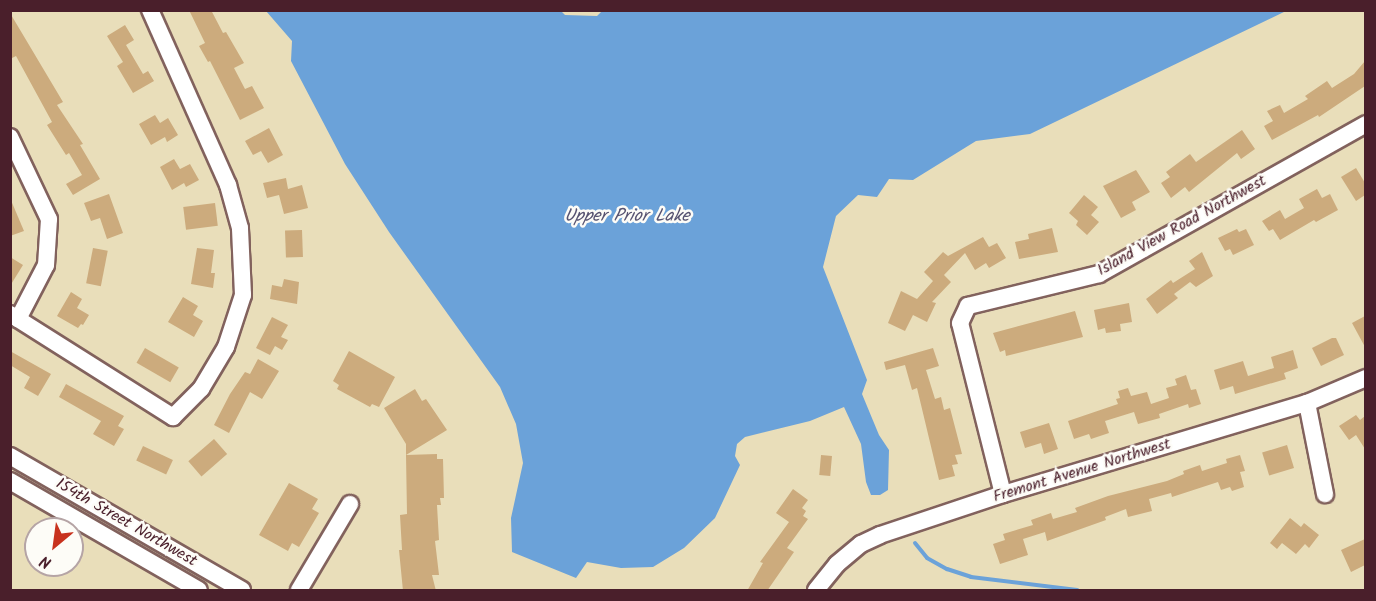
<!DOCTYPE html>
<style>
body{margin:0}
#map{position:relative;width:1376px;height:601px;overflow:hidden;background:#e9deba;font-family:Kalam,sans-serif}
div>[style]{position:absolute}
.water>*{inset:0;background:#6ba2d9}
.stream>*{height:4px;margin:-2px;padding:0 2px;transform-origin:2px;border-radius:2px;background:#6ba2d9}
.building>*{inset:0;background:#ccab7d;transform-origin:0 0}
.roads{filter:drop-shadow(2px 0 #82625d) drop-shadow(-2px 0 #82625d) drop-shadow(0 2px #82625d) drop-shadow(0 -2px #82625d)}
.minor>*{height:16px;margin:-8px;padding:0 8px;transform-origin:8px;border-radius:8px;background:#fff}
span{translate:-50% -50%;white-space:nowrap;text-align:center;line-height:1.15;-webkit-text-stroke:5px #fdfcf7;paint-order:stroke}
.street-label{font-size:16px;color:#4a1f2b}
.water-label{font-size:18px;color:#575371;font-style:italic}
.frame{position:absolute;inset:0;border:12px solid #4a1f2b;pointer-events:none}
.north{position:absolute;left:24px;top:517px;width:60px;height:60px;box-sizing:border-box;background:#fdfcf7;border:2px solid #b5a4a5;border-radius:50%;rotate:209deg;font-size:16px;font-weight:700;line-height:24px;text-align:center;color:#4a1f2b}
.north::after{content:'';display:block;margin:auto;width:21px;height:27px;background:#c8321e;clip-path:polygon(50% 0,100% 100%,50% 72%,0 100%)}
</style>
<div id="map">
<div class="water">
<i style="clip-path:polygon(561px 11px,565px 15px,597px 16px,603px 10px,1286px 11px,1030px 134px,976px 141px,913px 180px,889px 179px,877px 197px,858px 195px,836px 216px,823px 267px,867px 380px,862px 394px,879px 435px,889px 450px,888px 490px,880px 495px,871px 495px,866px 482px,861px 444px,844px 407px,810px 421px,745px 437px,737px 444px,735px 456px,740px 465px,715px 518px,684px 548px,653px 567px,621px 568px,587px 562px,576px 578px,512px 552px,511px 518px,523px 463px,516px 424px,500px 387px,389px 232px,345px 164px,291px 61px,292px 41px,266px 11px)"></i>
</div>
<div class="stream">
<i style="left:915px;top:543px;width:19px;rotate:51deg"></i>
<i style="left:927px;top:558px;width:23px;rotate:29deg"></i>
<i style="left:947px;top:569px;width:25px;rotate:18deg"></i>
<i style="left:971px;top:577px;width:107px;rotate:7deg"></i>
</div>
<div class="building">
<i style="clip-path:polygon(189px 10px,211px 10px,223px 33px,226px 32px,244px 63px,234px 68px,245px 89px,252px 86px,264px 108px,240px 120px,210px 61px,208px 62px,199px 46px,205px 43px)"></i>
<i style="clip-path:polygon(10px 13px,63px 102px,57px 105px,83px 144px,80px 145px,100px 179px,73px 195px,66px 184px,82px 175px,69px 153px,66px 155px,47px 125px,52px 122px,16px 56px,10px 59px)"></i>
<i style="clip-path:polygon(125px 25px,134px 40px,126px 45px,143px 74px,148px 71px,154px 81px,133px 93px,117px 66px,123px 62px,107px 36px)"></i>
<i style="clip-path:polygon(1365px 61px,1365px 86px,1319px 117px,1318px 115px,1272px 140px,1264px 126px,1273px 121px,1267px 111px,1280px 105px,1284px 113px,1308px 99px,1305px 96px,1327px 81px,1332px 88px,1354px 74px)"></i>
<i style="clip-path:polygon(155px 115px,160px 123px,168px 118px,178px 135px,167px 142px,165px 137px,151px 145px,139px 124px)"></i>
<i style="clip-path:polygon(269px 128px,283px 155px,268px 163px,261px 151px,253px 155px,245px 141px)"></i>
<i style="clip-path:polygon(1242px 130px,1255px 149px,1241px 159px,1237px 153px,1189px 192px,1185px 187px,1171px 198px,1161px 183px,1170px 177px,1166px 172px,1190px 154px,1196px 162px)"></i>
<i style="clip-path:polygon(174px 159px,180px 169px,190px 164px,199px 180px,186px 187px,184px 183px,172px 190px,160px 167px)"></i>
<i style="clip-path:polygon(1356px 168px,1365px 183px,1365px 195px,1356px 201px,1341px 177px)"></i>
<i style="clip-path:polygon(1136px 170px,1150px 192px,1132px 202px,1136px 210px,1121px 218px,1103px 186px)"></i>
<i style="clip-path:polygon(286px 178px,288px 189px,302px 185px,308px 208px,284px 214px,279px 195px,267px 198px,263px 183px)"></i>
<i style="clip-path:polygon(1317px 189px,1322px 198px,1330px 194px,1338px 210px,1316px 222px,1314px 220px,1280px 240px,1273px 229px,1269px 231px,1262px 221px,1280px 210px,1285px 219px,1304px 208px,1299px 199px)"></i>
<i style="clip-path:polygon(109px 194px,123px 233px,107px 239px,100px 218px,91px 221px,84px 203px)"></i>
<i style="clip-path:polygon(1084px 195px,1098px 207px,1091px 215px,1099px 222px,1087px 235px,1076px 225px,1078px 221px,1069px 213px)"></i>
<i style="clip-path:polygon(10px 198px,24px 231px,10px 236px)"></i>
<i style="left:215px;top:203px;width:23px;height:32px;rotate:83deg"></i>
<i style="clip-path:polygon(1052px 228px,1058px 252px,1019px 259px,1015px 242px,1029px 239px,1028px 234px)"></i>
<i style="clip-path:polygon(1237px 229px,1239px 232px,1246px 229px,1254px 245px,1233px 255px,1230px 249px,1225px 251px,1218px 238px)"></i>
<i style="left:302px;top:230px;width:27px;height:17px;rotate:88deg"></i>
<i style="clip-path:polygon(983px 237px,989px 247px,997px 243px,1006px 258px,989px 268px,986px 263px,975px 270px,965px 253px,944px 275px,951px 282px,932px 302px,936px 303px,927px 322px,913px 315px,905px 331px,888px 323px,901px 291px,917px 299px,933px 281px,924px 272px,943px 252px,948px 256px)"></i>
<i style="left:93px;top:248px;width:15px;height:36px;rotate:11deg"></i>
<i style="clip-path:polygon(197px 248px,214px 250px,211px 273px,215px 273px,213px 288px,191px 284px)"></i>
<i style="clip-path:polygon(1202px 252px,1213px 276px,1196px 287px,1190px 282px,1174px 294px,1178px 298px,1157px 314px,1146px 299px,1171px 280px,1173px 283px,1195px 269px,1189px 261px)"></i>
<i style="clip-path:polygon(10px 257px,23px 265px,10px 286px)"></i>
<i style="clip-path:polygon(284px 279px,299px 282px,297px 304px,270px 299px,272px 285px,282px 287px)"></i>
<i style="clip-path:polygon(71px 292px,82px 299px,77px 308px,89px 315px,83px 325px,81px 324px,78px 328px,57px 316px)"></i>
<i style="clip-path:polygon(183px 297px,198px 306px,193px 315px,203px 321px,194px 337px,168px 322px)"></i>
<i style="clip-path:polygon(1129px 303px,1132px 322px,1120px 324px,1121px 331px,1106px 333px,1105px 328px,1098px 330px,1094px 310px)"></i>
<i style="clip-path:polygon(1075px 311px,1083px 337px,1006px 356px,1005px 350px,1000px 352px,993px 333px)"></i>
<i style="clip-path:polygon(1365px 316px,1365px 347px,1352px 323px)"></i>
<i style="clip-path:polygon(272px 317px,288px 325px,281px 337px,288px 340px,282px 350px,275px 346px,270px 355px,256px 348px)"></i>
<i style="clip-path:polygon(1332px 338px,1336px 338px,1344px 355px,1321px 366px,1312px 348px)"></i>
<i style="left:145px;top:348px;width:39px;height:17px;rotate:30deg"></i>
<i style="clip-path:polygon(933px 348px,939px 366px,926px 370px,935px 399px,941px 397px,944px 410px,950px 408px,962px 454px,955px 455px,958px 464px,952px 465px,955px 476px,939px 480px,917px 388px,912px 390px,905px 365px,886px 370px,884px 362px)"></i>
<i style="clip-path:polygon(1293px 350px,1298px 368px,1284px 373px,1286px 379px,1235px 394px,1233px 386px,1220px 390px,1214px 370px,1243px 361px,1248px 376px,1274px 368px,1271px 357px)"></i>
<i style="clip-path:polygon(10px 351px,51px 374px,38px 396px,24px 388px,30px 377px,10px 365px)"></i>
<i style="clip-path:polygon(349px 351px,395px 377px,379px 407px,372px 404px,370px 407px,337px 389px,339px 385px,333px 381px)"></i>
<i style="clip-path:polygon(258px 359px,279px 371px,262px 399px,250px 392px,229px 433px,214px 425px,230px 394px,245px 372px,250px 374px)"></i>
<i style="clip-path:polygon(1186px 375px,1191px 390px,1196px 389px,1201px 404px,1189px 408px,1188px 404px,1159px 414px,1160px 418px,1138px 424px,1134px 412px,1105px 421px,1109px 433px,1091px 439px,1089px 434px,1074px 439px,1068px 421px,1118px 404px,1116px 399px,1120px 398px,1118px 391px,1128px 388px,1131px 396px,1147px 392px,1151px 404px,1169px 398px,1166px 388px,1177px 385px,1175px 379px)"></i>
<i style="clip-path:polygon(66px 384px,124px 416px,118px 426px,124px 429px,114px 446px,93px 434px,101px 421px,59px 397px)"></i>
<i style="clip-path:polygon(415px 389px,422px 401px,426px 399px,447px 430px,406px 455px,406px 444px,384px 408px)"></i>
<i style="clip-path:polygon(1356px 415px,1360px 420px,1365px 416px,1365px 449px,1356px 435px,1349px 440px,1339px 426px)"></i>
<i style="clip-path:polygon(1049px 423px,1058px 449px,1044px 454px,1041px 443px,1025px 448px,1020px 432px)"></i>
<i style="left:214px;top:439px;width:20px;height:34px;rotate:49deg"></i>
<i style="left:1287px;top:445px;width:24px;height:26px;rotate:73deg"></i>
<i style="left:143px;top:446px;width:33px;height:16px;rotate:25deg"></i>
<i style="clip-path:polygon(437px 454px,437px 459px,443px 459px,444px 498px,440px 498px,441px 505px,437px 505px,439px 540px,435px 541px,439px 575px,432px 575px,436px 591px,403px 591px,399px 550px,402px 550px,400px 515px,407px 514px,406px 455px)"></i>
<i style="left:821px;top:455px;width:11px;height:20px;rotate:5deg"></i>
<i style="clip-path:polygon(1240px 455px,1245px 471px,1240px 472px,1244px 487px,1232px 491px,1230px 487px,1221px 490px,1218px 482px,1172px 497px,1171px 493px,1149px 499px,1152px 511px,1128px 517px,1126px 509px,1105px 517px,1106px 520px,1047px 541px,1045px 532px,1023px 539px,1028px 555px,1000px 564px,993px 544px,1005px 540px,1003px 534px,1033px 525px,1031px 520px,1051px 513px,1053px 519px,1077px 512px,1075px 508px,1108px 496px,1167px 481px,1184px 474px,1183px 471px,1200px 465px,1202px 471px,1227px 463px,1226px 459px)"></i>
<i style="clip-path:polygon(289px 483px,318px 499px,312px 509px,319px 513px,299px 547px,292px 543px,288px 551px,259px 535px)"></i>
<i style="clip-path:polygon(793px 489px,808px 500px,802px 508px,806px 511px,803px 516px,808px 519px,787px 548px,794px 552px,767px 591px,747px 591px,763px 563px,760px 562px,789px 522px,776px 513px)"></i>
<i style="clip-path:polygon(1290px 518px,1301px 527px,1304px 523px,1319px 535px,1309px 548px,1305px 544px,1296px 554px,1282px 543px,1277px 549px,1270px 543px)"></i>
<i style="clip-path:polygon(1365px 539px,1365px 565px,1351px 572px,1341px 550px)"></i>
</div>
<div class="roads">
<div class="minor">
<i style="left:10px;top:137px;width:91px;rotate:64.6deg"></i>
<i style="left:49px;top:219px;width:46px;rotate:93.7deg"></i>
<i style="left:46px;top:265px;width:61px;rotate:117.4deg"></i>
<i style="left:10px;top:314px;width:193px;rotate:32.3deg"></i>
<i style="left:173px;top:417px;width:40px;rotate:-45deg"></i>
<i style="left:201px;top:389px;width:49px;rotate:-59.2deg"></i>
<i style="left:226px;top:347px;width:55px;rotate:-71.9deg"></i>
<i style="left:243px;top:295px;width:67px;rotate:-92.6deg"></i>
<i style="left:240px;top:228px;width:45px;rotate:-105.6deg"></i>
<i style="left:228px;top:185px;width:192px;rotate:-114deg"></i>
<i style="left:1307px;top:403px;width:93px;rotate:78.8deg"></i>
<i style="left:10px;top:456px;width:268px;rotate:30deg"></i>
<i style="left:10px;top:481px;width:218px;rotate:30deg"></i>
<i style="left:1003px;top:494px;width:176px;rotate:-104.1deg"></i>
<i style="left:960px;top:323px;width:19px;rotate:-65deg"></i>
<i style="left:968px;top:306px;width:135px;rotate:-13.7deg"></i>
<i style="left:1099px;top:274px;width:306px;rotate:-29.3deg"></i>
<i style="left:299px;top:590px;width:100px;rotate:-59.3deg"></i>
<i style="left:816px;top:590px;width:33px;rotate:-51deg"></i>
<i style="left:837px;top:564px;width:31px;rotate:-40deg"></i>
<i style="left:861px;top:544px;width:21px;rotate:-25deg"></i>
<i style="left:880px;top:535px;width:130px;rotate:-18.4deg"></i>
<i style="left:1003px;top:494px;width:317px;rotate:-16.7deg"></i>
<i style="left:1307px;top:403px;width:64px;rotate:-23deg"></i>
</div>
</div>
<div class="street-label">
<span style="left:1182px;top:226px;rotate:-29deg">Island View Road Northwest</span>
<span style="left:1082px;top:471px;rotate:-17deg">Fremont Avenue Northwest</span>
<span style="left:126px;top:523px;rotate:30deg">154th Street Northwest</span>
</div>
<div class="water-label">
<span style="left:627px;top:217px">Upper Prior Lake</span>
</div>
<div class="frame"></div>
<div class="north">N</div>
</div>
